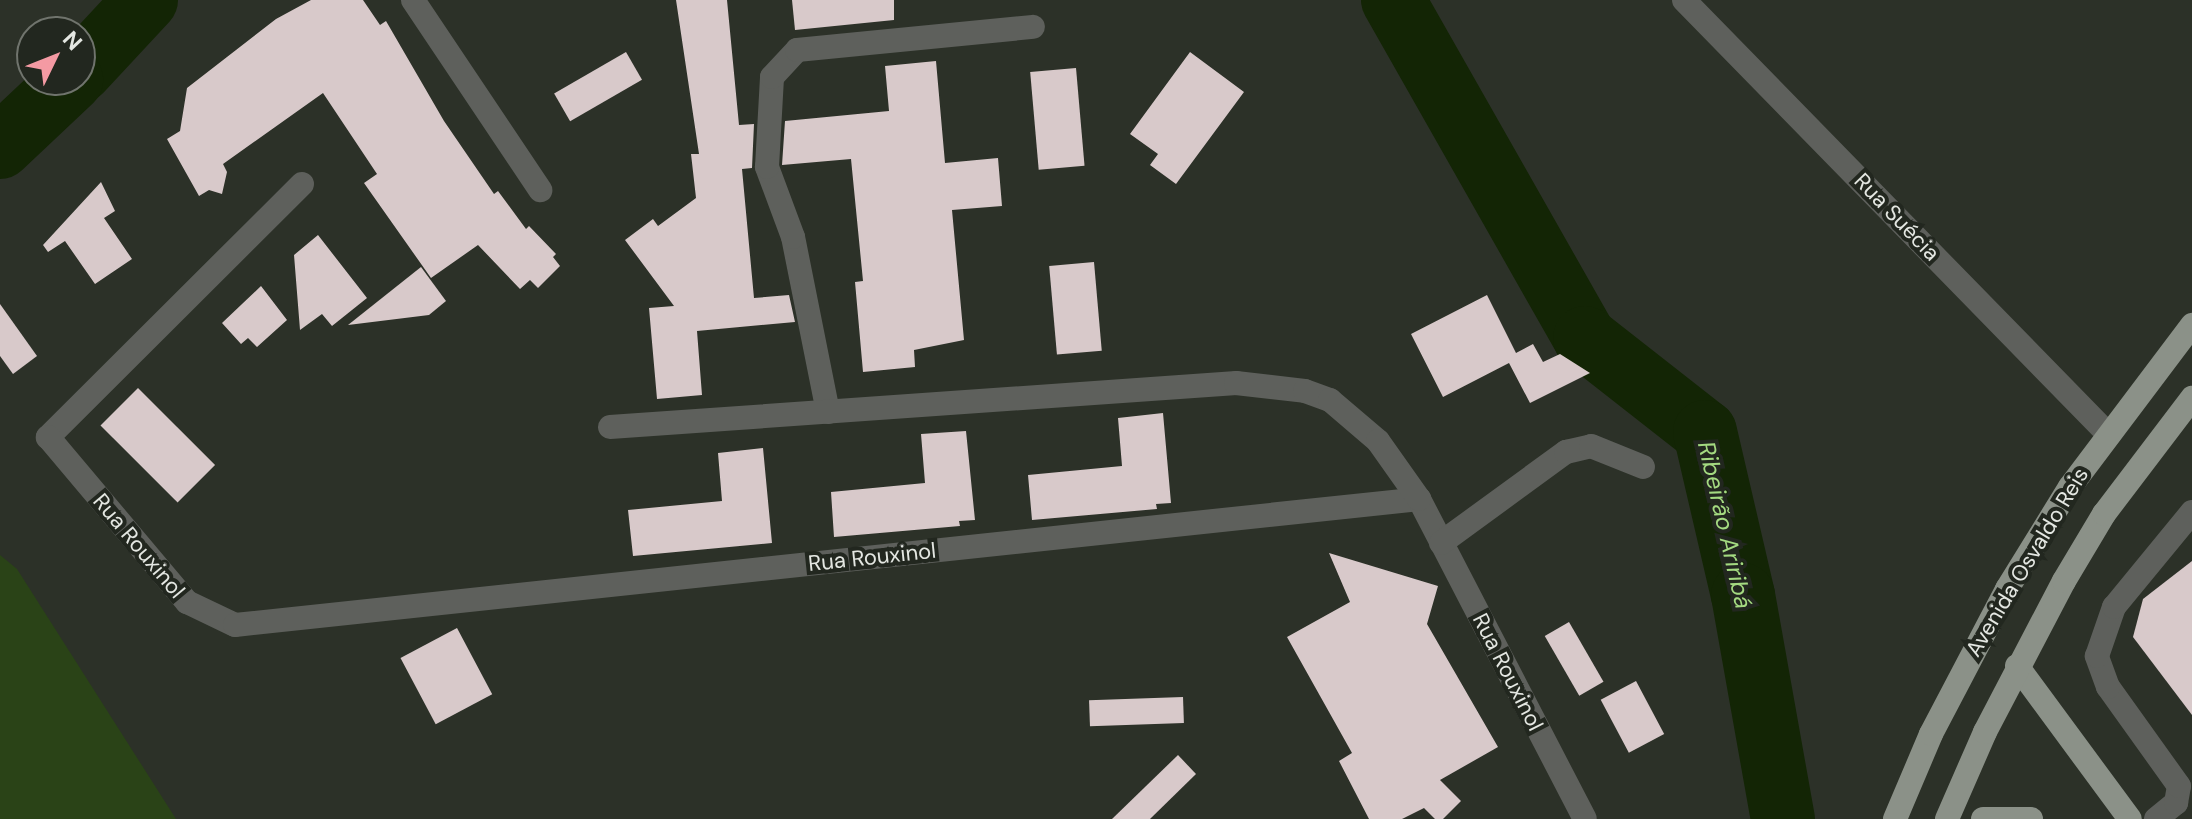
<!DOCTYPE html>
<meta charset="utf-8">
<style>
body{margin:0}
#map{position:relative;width:2192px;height:819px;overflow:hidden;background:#2c3128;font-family:"DM Sans",sans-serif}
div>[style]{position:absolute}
.green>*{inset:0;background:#2a4317}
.river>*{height:64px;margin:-32px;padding:0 32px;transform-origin:32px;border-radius:32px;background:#132505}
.building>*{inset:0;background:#d8c9ca;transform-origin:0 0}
.minor>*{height:24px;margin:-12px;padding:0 12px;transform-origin:12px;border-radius:12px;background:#5e605c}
.major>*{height:24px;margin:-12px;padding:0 12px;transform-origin:12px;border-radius:12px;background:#8b9188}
span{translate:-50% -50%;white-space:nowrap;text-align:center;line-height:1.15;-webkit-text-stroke:8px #22271f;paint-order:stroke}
.street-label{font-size:22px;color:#e4e7e2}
.water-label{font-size:24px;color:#a4da81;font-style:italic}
.north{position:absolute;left:16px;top:16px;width:80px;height:80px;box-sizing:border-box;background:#22271f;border:2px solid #70746d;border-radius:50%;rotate:47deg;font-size:22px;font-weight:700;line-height:32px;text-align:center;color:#e4e7e2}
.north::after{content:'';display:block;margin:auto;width:28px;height:36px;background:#f49aa3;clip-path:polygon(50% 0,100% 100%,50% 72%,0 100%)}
</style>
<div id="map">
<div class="green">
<i style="clip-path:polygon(0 555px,17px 569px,176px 819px,0 819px)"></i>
</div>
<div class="river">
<i style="left:1393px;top:0;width:389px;rotate:60.4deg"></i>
<i style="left:1585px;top:338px;width:152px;rotate:38.1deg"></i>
<i style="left:1705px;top:432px;width:167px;rotate:76.9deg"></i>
<i style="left:1743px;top:595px;width:228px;rotate:79.9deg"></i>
<i style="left:80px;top:71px;width:97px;rotate:-47.1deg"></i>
<i style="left:0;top:147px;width:98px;rotate:-43.3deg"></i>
</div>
<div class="building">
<i style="clip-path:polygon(311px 0,363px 0,380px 25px,386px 21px,444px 121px,494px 194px,498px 191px,526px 229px,529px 226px,556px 254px,553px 257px,560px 266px,538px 288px,530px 280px,520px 289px,478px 245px,431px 278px,364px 183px,377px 174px,323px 93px,223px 164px,227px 172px,222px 194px,209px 190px,199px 196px,167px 139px,180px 131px,187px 88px,276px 19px)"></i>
<i style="clip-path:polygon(676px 0,727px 0,739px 125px,754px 124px,752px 168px,742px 169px,754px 298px,789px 295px,795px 322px,697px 331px,702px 395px,657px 399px,649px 308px,674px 306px,625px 240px,653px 219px,658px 226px,696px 198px,691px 154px,699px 154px)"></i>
<i style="clip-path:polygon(792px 0,894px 0,894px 20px,795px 30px)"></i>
<i style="left:626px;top:52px;width:32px;height:83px;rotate:60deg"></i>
<i style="clip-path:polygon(1190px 52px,1244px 92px,1176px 184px,1150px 165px,1158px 154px,1130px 134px)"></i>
<i style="clip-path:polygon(936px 61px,945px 163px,998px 158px,1002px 206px,952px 210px,964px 340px,914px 350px,915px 367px,863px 372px,855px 282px,863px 281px,851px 159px,782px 165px,785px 121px,889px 111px,885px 66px)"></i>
<i style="left:1076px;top:68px;width:98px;height:46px;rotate:85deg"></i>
<i style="clip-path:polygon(101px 182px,115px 211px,104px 218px,132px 259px,95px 284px,65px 241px,48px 252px,43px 245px)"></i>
<i style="clip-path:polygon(318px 235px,367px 298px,332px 326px,322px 314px,300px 330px,294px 255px)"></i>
<i style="left:1094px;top:262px;width:89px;height:45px;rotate:85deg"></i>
<i style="clip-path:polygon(421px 267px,446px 301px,429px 315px,348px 325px)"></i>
<i style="clip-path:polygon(261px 286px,287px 320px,257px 347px,248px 338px,241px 344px,222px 323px)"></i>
<i style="clip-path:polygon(1487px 295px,1516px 353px,1533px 344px,1543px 362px,1560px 354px,1590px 373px,1530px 403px,1509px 363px,1443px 397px,1411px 334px)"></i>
<i style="clip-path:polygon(0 304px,37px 356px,13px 374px,0 356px)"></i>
<i style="left:138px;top:388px;width:109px;height:53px;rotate:45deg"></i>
<i style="clip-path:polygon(1163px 413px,1171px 503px,1156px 504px,1157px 509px,1032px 520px,1028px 475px,1122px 466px,1118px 418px)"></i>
<i style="clip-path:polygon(966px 431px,975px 520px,959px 521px,960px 526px,834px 537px,831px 492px,925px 483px,921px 434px)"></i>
<i style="clip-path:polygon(763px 448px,772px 543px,633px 556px,628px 510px,722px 501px,718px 453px)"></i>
<i style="clip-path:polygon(1329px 553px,1438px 586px,1427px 624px,1498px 747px,1440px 780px,1461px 801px,1443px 819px,1435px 819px,1424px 808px,1402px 819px,1369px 819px,1339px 761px,1352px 753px,1287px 637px,1350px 602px)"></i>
<i style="clip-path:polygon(2192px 561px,2192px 715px,2133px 637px,2143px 599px)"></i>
<i style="left:1569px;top:622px;width:69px;height:28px;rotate:60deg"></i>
<i style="left:457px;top:628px;width:75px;height:64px;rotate:62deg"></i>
<i style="left:1636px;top:681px;width:60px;height:40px;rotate:62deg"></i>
<i style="left:1183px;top:697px;width:26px;height:94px;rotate:88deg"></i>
<i style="clip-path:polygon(1178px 755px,1196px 774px,1150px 819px,1112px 819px)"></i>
</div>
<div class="minor">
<i style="left:413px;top:0;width:229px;rotate:56.2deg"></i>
<i style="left:1684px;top:0;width:608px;rotate:45.67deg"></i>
<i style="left:302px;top:184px;width:359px;rotate:135.1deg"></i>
<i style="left:48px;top:437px;width:216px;rotate:49.9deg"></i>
<i style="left:187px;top:602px;width:53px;rotate:25.6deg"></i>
<i style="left:235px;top:625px;width:1191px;rotate:-6.07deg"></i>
<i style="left:1419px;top:499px;width:360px;rotate:62.6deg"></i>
<i style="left:828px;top:412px;width:178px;rotate:-101.3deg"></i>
<i style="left:793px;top:237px;width:75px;rotate:-110.4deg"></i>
<i style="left:767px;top:167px;width:90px;rotate:-86.8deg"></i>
<i style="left:772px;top:77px;width:37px;rotate:-47deg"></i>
<i style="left:797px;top:50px;width:237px;rotate:-5.6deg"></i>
<i style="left:610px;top:427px;width:628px;rotate:-4.02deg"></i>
<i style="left:1236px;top:383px;width:69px;rotate:6.6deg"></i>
<i style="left:1305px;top:391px;width:27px;rotate:20deg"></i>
<i style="left:1330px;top:400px;width:63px;rotate:40.5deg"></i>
<i style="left:1378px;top:441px;width:71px;rotate:54.7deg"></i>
<i style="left:1441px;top:543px;width:155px;rotate:-36.1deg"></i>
<i style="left:1566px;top:452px;width:26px;rotate:-13deg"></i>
<i style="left:1591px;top:446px;width:56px;rotate:22deg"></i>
<i style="left:2156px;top:819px;width:26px;rotate:-39deg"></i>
<i style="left:2176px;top:803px;width:17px;rotate:-80deg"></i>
<i style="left:2179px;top:786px;width:122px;rotate:-125.6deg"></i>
<i style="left:2108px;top:687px;width:33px;rotate:-110deg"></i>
<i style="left:2097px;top:656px;width:52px;rotate:-70.9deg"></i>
<i style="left:2114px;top:607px;width:123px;rotate:-50.6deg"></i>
</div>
<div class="major">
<i style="left:2017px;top:666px;width:190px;rotate:53.6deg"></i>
<i style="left:1895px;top:819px;width:92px;rotate:-67deg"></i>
<i style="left:1931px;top:734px;width:164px;rotate:-62.3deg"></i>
<i style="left:2007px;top:589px;width:120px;rotate:-58.3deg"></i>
<i style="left:2070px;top:487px;width:203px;rotate:-53deg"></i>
<i style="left:1947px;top:819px;width:95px;rotate:-66.4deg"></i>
<i style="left:1985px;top:732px;width:170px;rotate:-62.4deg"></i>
<i style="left:2064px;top:581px;width:78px;rotate:-59.2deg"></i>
<i style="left:2104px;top:514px;width:146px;rotate:-52.8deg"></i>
<i style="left:1983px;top:819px;width:48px"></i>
</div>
<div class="street-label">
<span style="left:1897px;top:217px;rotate:46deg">Rua Suécia</span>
<span style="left:139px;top:546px;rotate:50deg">Rua Rouxinol</span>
<span style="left:872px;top:557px;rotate:-6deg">Rua Rouxinol</span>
<span style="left:2027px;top:562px;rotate:-59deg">Avenida Osvaldo Reis</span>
<span style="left:1508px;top:672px;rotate:63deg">Rua Rouxinol</span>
</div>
<div class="water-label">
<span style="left:1725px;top:525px;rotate:77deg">Ribeirão Ariribá</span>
</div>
<div class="north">N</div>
</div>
